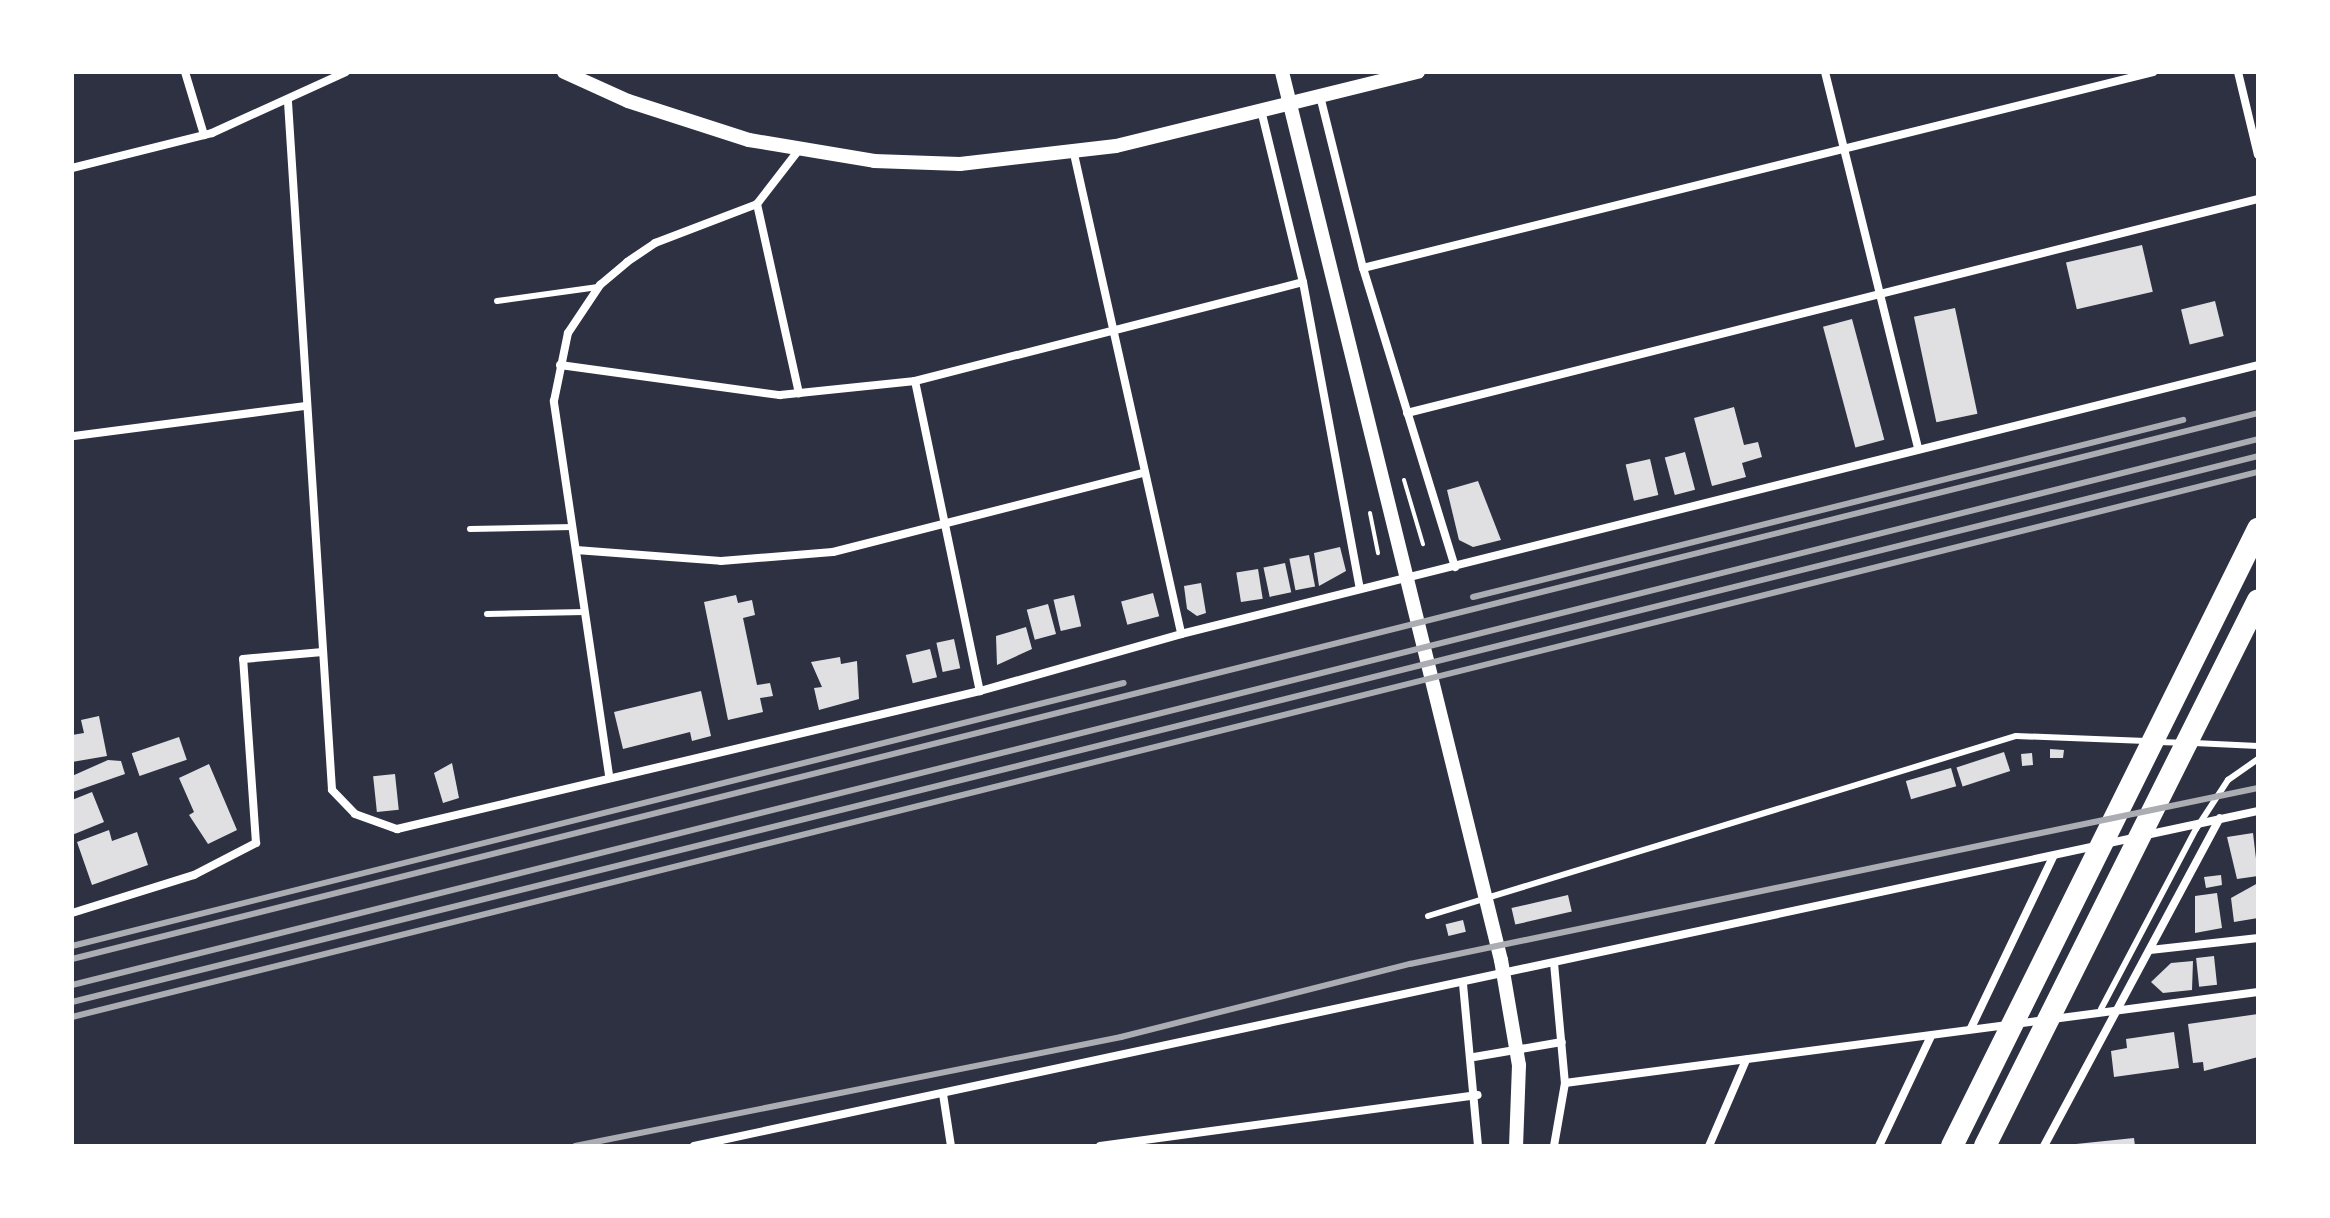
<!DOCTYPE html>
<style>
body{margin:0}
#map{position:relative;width:2330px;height:1218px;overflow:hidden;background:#2d3142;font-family:"Fira Sans Condensed",sans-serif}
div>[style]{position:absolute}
.building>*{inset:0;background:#e0e0e3;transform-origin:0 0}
.path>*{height:4px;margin:-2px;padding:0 2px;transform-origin:2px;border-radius:2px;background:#fff}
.service>*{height:6px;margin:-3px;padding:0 3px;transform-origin:3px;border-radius:3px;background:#fff}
.minor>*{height:8px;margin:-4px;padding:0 4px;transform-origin:4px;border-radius:4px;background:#fff}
.tertiary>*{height:14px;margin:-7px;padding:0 7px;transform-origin:7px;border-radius:7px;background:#fff}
.motorway>*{height:22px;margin:-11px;padding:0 11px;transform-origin:11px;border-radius:11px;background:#fff}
.rail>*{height:6px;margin:-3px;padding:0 3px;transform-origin:3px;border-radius:3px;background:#abadb3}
span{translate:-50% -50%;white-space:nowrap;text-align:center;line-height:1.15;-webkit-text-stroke:7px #fff;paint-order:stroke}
.frame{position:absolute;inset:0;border:74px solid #fff;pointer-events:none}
</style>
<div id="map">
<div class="building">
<i style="left:2142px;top:245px;width:48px;height:78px;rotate:77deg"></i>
<i style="left:2215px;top:301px;width:36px;height:35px;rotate:76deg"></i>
<i style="left:1955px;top:308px;width:108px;height:42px;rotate:78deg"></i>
<i style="left:1852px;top:319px;width:125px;height:30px;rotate:75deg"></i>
<i style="clip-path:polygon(1734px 407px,1744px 445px,1758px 442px,1762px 457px,1742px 463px,1746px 477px,1712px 486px,1694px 418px)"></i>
<i style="left:1685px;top:452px;width:39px;height:21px;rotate:75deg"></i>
<i style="left:1650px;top:459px;width:37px;height:25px;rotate:77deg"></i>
<i style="clip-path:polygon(1478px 481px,1501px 540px,1473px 547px,1459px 540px,1447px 490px)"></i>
<i style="clip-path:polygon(1340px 547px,1346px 571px,1319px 586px,1314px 553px)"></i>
<i style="left:1309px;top:555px;width:32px;height:20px;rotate:79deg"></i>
<i style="left:1285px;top:563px;width:30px;height:22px;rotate:78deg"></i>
<i style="left:1258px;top:569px;width:30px;height:22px;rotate:81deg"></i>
<i style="clip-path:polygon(1201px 583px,1206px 613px,1197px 616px,1187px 609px,1184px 586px)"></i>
<i style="left:1153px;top:593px;width:24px;height:33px;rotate:75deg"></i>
<i style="clip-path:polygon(736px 595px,738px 603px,752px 600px,755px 615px,743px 618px,757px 685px,770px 683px,773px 696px,760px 698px,763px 712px,728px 720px,704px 602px)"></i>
<i style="left:1074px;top:595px;width:32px;height:21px;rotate:77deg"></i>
<i style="left:1048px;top:604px;width:31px;height:22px;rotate:75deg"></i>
<i style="clip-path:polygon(1026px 627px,1032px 649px,997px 665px,996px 636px)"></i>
<i style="left:954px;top:639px;width:30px;height:18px;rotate:78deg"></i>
<i style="left:930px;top:649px;width:29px;height:25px;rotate:76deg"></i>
<i style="clip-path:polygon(840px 657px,841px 664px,857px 661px,859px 699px,819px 710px,814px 688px,822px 687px,811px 662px)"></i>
<i style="clip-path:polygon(701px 691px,711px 736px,692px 741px,690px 732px,623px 749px,614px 712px)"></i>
<i style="clip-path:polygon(99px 716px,107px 756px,72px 762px,72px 735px,84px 733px,81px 720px)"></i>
<i style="left:179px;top:737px;width:24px;height:50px;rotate:71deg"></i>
<i style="clip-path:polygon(2050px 749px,2064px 750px,2063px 758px,2050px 758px)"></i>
<i style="left:2004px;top:752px;width:20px;height:50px;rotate:72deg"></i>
<i style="left:2032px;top:753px;width:12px;height:11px;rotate:85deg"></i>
<i style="clip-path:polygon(108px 760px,121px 761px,125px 774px,73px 792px,72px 776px)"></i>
<i style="clip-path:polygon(452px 763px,459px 798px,443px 803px,434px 773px)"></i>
<i style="clip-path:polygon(209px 764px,237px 830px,208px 844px,189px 815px,194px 812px,179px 778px)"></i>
<i style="left:1951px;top:768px;width:19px;height:47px;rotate:74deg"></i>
<i style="left:395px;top:774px;width:36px;height:22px;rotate:84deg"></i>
<i style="clip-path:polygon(92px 792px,104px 822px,72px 835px,72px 800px)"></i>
<i style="clip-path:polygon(109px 830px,112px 841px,137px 832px,148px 865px,92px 885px,77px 842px)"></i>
<i style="clip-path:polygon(2253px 833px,2258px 876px,2237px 879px,2227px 837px)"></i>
<i style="clip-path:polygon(2221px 875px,2222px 885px,2206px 888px,2204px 877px)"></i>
<i style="clip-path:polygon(2258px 883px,2258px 918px,2234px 922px,2231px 898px)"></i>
<i style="clip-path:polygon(2217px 893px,2222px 928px,2195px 933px,2195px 896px)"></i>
<i style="left:1568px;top:895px;width:17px;height:58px;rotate:77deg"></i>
<i style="left:1463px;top:920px;width:12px;height:18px;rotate:76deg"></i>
<i style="left:2214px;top:956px;width:29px;height:18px;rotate:84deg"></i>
<i style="clip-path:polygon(2193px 961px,2192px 990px,2163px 993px,2151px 982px,2171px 963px)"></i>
<i style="clip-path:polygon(2258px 1014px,2258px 1057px,2204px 1071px,2203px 1062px,2193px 1063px,2188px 1024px)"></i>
<i style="clip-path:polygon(2174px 1032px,2179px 1068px,2114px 1077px,2111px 1051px,2127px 1048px,2126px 1039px)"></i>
<i style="clip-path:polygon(2134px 1138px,2135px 1146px,2076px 1146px,2076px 1144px)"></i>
</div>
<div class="path">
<i style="left:1404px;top:480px;width:67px;rotate:73.5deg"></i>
<i style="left:1370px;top:513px;width:41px;rotate:78.7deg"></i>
</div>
<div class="service">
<i style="left:497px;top:301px;width:102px;rotate:-7.9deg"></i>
<i style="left:470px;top:529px;width:103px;rotate:-1.1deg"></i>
<i style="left:487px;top:614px;width:98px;rotate:-1.2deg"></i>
<i style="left:2158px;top:742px;width:24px;rotate:2deg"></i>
<i style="left:2194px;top:743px;width:64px;rotate:2.7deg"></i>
<i style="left:1428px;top:916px;width:615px;rotate:-17.02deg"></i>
<i style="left:2016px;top:736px;width:130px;rotate:2.2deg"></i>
<i style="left:2101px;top:1009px;width:204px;rotate:-62.2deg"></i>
<i style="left:2196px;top:829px;width:59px;rotate:-56.9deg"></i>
<i style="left:2228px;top:780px;width:37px;rotate:-35deg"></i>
</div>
<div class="minor">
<i style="left:185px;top:72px;width:66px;rotate:73.2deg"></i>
<i style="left:1825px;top:72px;width:386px;rotate:76.1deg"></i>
<i style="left:2238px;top:72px;width:85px;rotate:76.5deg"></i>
<i style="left:1320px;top:96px;width:177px;rotate:76deg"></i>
<i style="left:1363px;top:268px;width:313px;rotate:72.9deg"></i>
<i style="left:288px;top:102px;width:689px;rotate:86.34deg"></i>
<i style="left:332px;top:790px;width:33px;rotate:46deg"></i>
<i style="left:355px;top:814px;width:45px;rotate:19.7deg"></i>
<i style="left:397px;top:829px;width:599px;rotate:-13.32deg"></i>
<i style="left:980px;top:691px;width:209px;rotate:-15.8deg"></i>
<i style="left:1181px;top:634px;width:1110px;rotate:-14.02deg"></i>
<i style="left:1261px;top:110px;width:177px;rotate:76.3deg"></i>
<i style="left:1303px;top:282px;width:312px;rotate:79.5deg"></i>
<i style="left:1074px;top:154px;width:492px;rotate:77.4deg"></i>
<i style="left:72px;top:168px;width:144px;rotate:-14deg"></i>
<i style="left:212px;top:133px;width:147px;rotate:-24.5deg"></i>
<i style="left:757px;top:204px;width:194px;rotate:77.5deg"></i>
<i style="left:1363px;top:268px;width:814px;rotate:-13.93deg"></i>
<i style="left:560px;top:365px;width:222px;rotate:7.8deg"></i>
<i style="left:780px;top:395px;width:136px;rotate:-5.9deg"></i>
<i style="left:915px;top:381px;width:400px;rotate:-14.3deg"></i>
<i style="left:915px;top:381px;width:317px;rotate:78.2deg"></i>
<i style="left:1407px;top:413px;width:877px;rotate:-14.12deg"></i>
<i style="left:74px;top:436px;width:232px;rotate:-7.4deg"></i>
<i style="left:576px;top:550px;width:145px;rotate:4.3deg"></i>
<i style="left:721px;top:561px;width:112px;rotate:-4.6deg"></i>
<i style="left:833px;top:552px;width:321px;rotate:-14.3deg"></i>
<i style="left:609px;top:775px;width:378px;rotate:-98.4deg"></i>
<i style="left:554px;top:401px;width:69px;rotate:-78.4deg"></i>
<i style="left:568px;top:333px;width:58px;rotate:-56.3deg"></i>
<i style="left:600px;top:285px;width:35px;rotate:-40deg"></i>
<i style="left:627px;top:262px;width:34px;rotate:-34deg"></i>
<i style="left:655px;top:243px;width:109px;rotate:-20.9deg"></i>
<i style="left:757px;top:204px;width:67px;rotate:-52.3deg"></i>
<i style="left:2146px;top:835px;width:115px;rotate:-12.1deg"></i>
<i style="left:72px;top:913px;width:128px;rotate:-17.3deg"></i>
<i style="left:194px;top:875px;width:70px;rotate:-27.3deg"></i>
<i style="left:256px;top:843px;width:184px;rotate:-94deg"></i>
<i style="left:243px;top:659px;width:80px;rotate:-5deg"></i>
<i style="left:2150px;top:950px;width:109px;rotate:-6.3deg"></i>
<i style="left:1554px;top:963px;width:121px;rotate:84.8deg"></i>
<i style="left:1565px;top:1083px;width:64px;rotate:99.9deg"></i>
<i style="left:1463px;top:984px;width:163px;rotate:84.7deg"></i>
<i style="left:1971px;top:1028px;width:190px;rotate:-64.4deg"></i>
<i style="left:1474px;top:1057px;width:89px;rotate:-9.7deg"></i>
<i style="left:1565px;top:1083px;width:699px;rotate:-7.48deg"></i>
<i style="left:943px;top:1094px;width:53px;rotate:81.3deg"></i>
<i style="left:694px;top:1146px;width:1472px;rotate:-12.08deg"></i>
<i style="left:1100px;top:1146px;width:381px;rotate:-7.7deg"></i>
<i style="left:1709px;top:1146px;width:94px;rotate:-66.7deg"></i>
<i style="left:1879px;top:1146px;width:122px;rotate:-64.7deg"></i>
<i style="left:2044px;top:1146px;width:372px;rotate:-61.8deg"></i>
</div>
<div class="tertiary">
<i style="left:564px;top:72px;width:70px;rotate:24.4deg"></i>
<i style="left:628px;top:101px;width:127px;rotate:17.9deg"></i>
<i style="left:749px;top:140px;width:127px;rotate:9.5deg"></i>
<i style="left:874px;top:161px;width:86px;rotate:2deg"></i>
<i style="left:960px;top:164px;width:157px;rotate:-6.6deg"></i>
<i style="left:1116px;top:146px;width:311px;rotate:-13.8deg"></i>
<i style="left:1282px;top:72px;width:915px;rotate:76.15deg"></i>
<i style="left:1501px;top:960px;width:107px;rotate:80.3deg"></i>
<i style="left:1519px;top:1065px;width:81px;rotate:92.1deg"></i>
</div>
<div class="motorway">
<i style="left:1952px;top:1146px;width:689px;rotate:-63.62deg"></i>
<i style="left:1985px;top:1146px;width:610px;rotate:-63.43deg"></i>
</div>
<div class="rail">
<i style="left:1473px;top:597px;width:732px;rotate:-14deg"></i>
<i style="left:72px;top:946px;width:1084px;rotate:-14.04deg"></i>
<i style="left:72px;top:959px;width:2253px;rotate:-14.02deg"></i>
<i style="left:72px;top:985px;width:2253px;rotate:-14.02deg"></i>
<i style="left:72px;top:1002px;width:2253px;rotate:-14.02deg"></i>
<i style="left:72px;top:1017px;width:2253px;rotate:-14deg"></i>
<i style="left:575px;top:1146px;width:557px;rotate:-11.29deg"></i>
<i style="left:1121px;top:1037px;width:298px;rotate:-14.2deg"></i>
<i style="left:1410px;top:964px;width:866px;rotate:-11.73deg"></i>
</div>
<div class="frame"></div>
</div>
